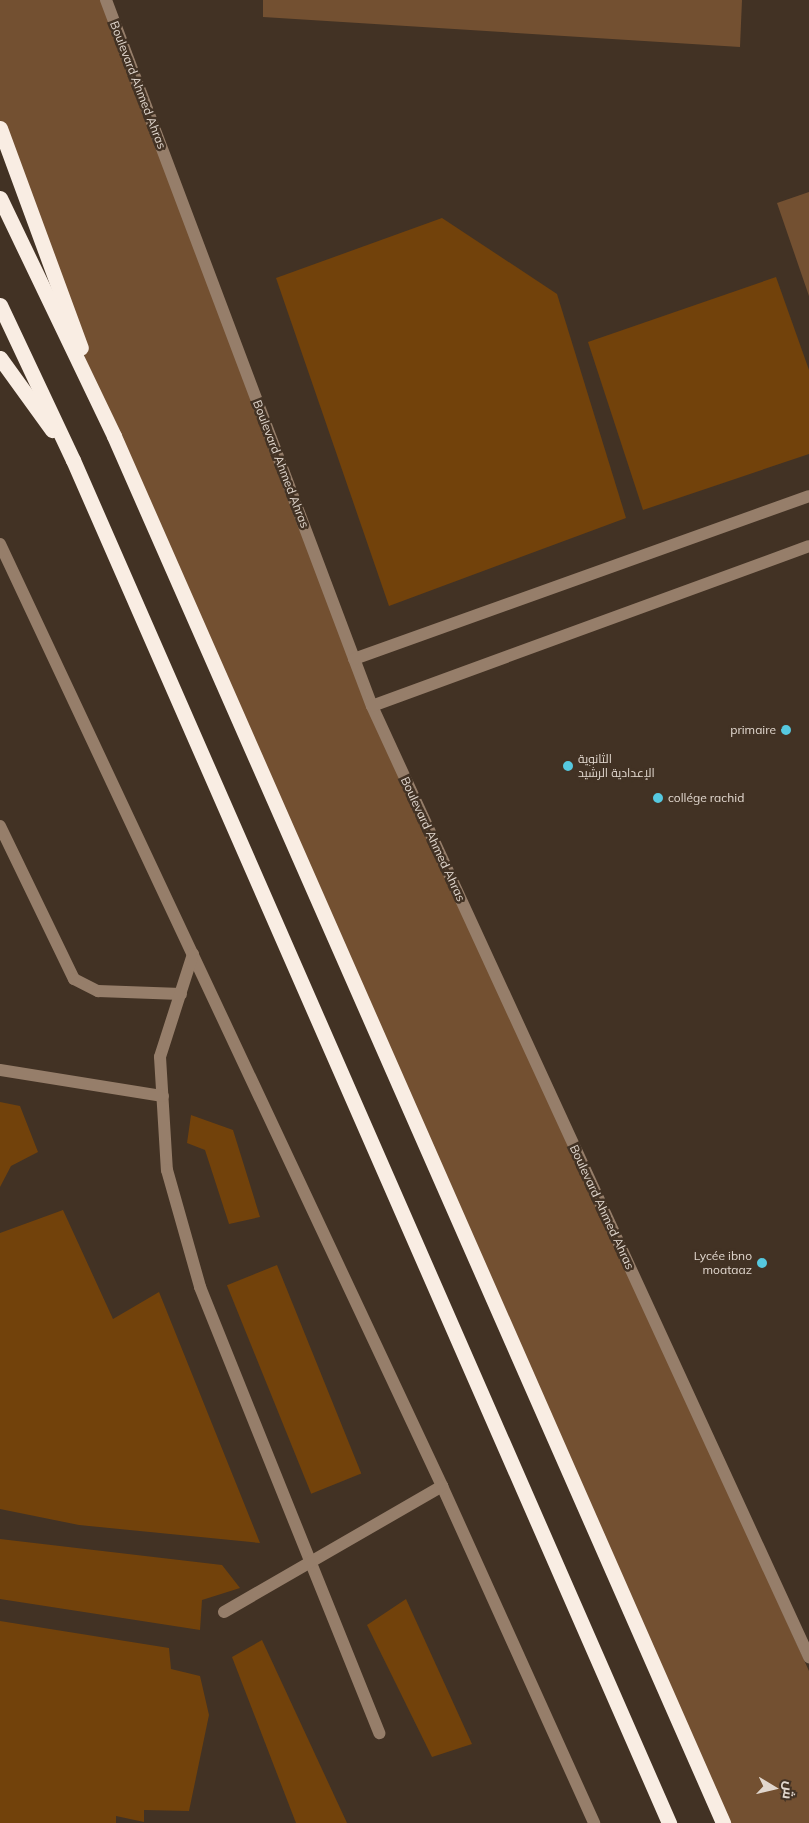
<!DOCTYPE html>
<meta charset="utf-8">
<style>
body{margin:0}
#map{position:relative;width:809px;height:1823px;overflow:hidden;background:#423224;font-family:Mulish,Cairo,sans-serif}
div>[style]{position:absolute}
.green>*{inset:0;background:#735031}
.building>*{inset:0;background:#72420b;transform-origin:0 0}
.minor>*{height:12px;margin:-6px;padding:0 6px;transform-origin:6px;border-radius:6px;background:#967e6a}
.highway>*{height:15px;margin:-7.5px;padding:0 7.5px;transform-origin:7.5px;border-radius:7.5px;background:#f9ede3}
.dots>*{width:14px;height:14px;translate:-50% -50%;box-sizing:border-box;border:2px solid #423224;border-radius:50%}
span{translate:-50% -50%;white-space:nowrap;text-align:center;line-height:1.15;-webkit-text-stroke:5px #423224;paint-order:stroke}
.street-label{font-size:12px;color:#e1d7ce}
.poi-label{font-size:12px;color:#e1d7ce}
.right{translate:-100% -50%;text-align:right}
.left{translate:0 -50%;text-align:left}
.north{position:absolute;left:749px;top:1763px;width:50px;height:50px;-webkit-text-stroke:4px #423224;paint-order:stroke;rotate:99deg;font-size:14px;font-weight:700;line-height:20px;text-align:center;color:#e1d7ce}
.north::after{content:'';display:block;margin:auto;width:18px;height:22px;background:#e1d7ce;clip-path:polygon(50% 0,100% 100%,50% 72%,0 100%)}
</style>
<div id="map">
<div class="green">
<i style="clip-path:polygon(0 0,107px 0,373px 704px,809px 1671px,809px 1823px,723px 1823px,114px 436px,0 128px)"></i>
<i style="clip-path:polygon(263px 0,742px 0,740px 47px,263px 17px)"></i>
<i style="clip-path:polygon(809px 192px,809px 296px,777px 203px)"></i>
</div>
<div class="building">
<i style="clip-path:polygon(442px 218px,557px 294px,626px 518px,389px 606px,276px 278px)"></i>
<i style="clip-path:polygon(776px 277px,809px 370px,809px 454px,643px 510px,588px 342px)"></i>
<i style="clip-path:polygon(0 1102px,20px 1106px,38px 1152px,11px 1166px,0 1187px)"></i>
<i style="clip-path:polygon(191px 1115px,233px 1130px,260px 1217px,229px 1224px,205px 1150px,187px 1143px)"></i>
<i style="clip-path:polygon(63px 1210px,113px 1319px,159px 1292px,260px 1543px,79px 1525px,0 1509px,0 1233px)"></i>
<i style="left:277px;top:1265px;width:225px;height:54px;rotate:68deg"></i>
<i style="clip-path:polygon(0 1539px,222px 1565px,240px 1588px,202px 1600px,200px 1630px,0 1599px)"></i>
<i style="clip-path:polygon(406px 1599px,472px 1744px,432px 1757px,367px 1625px)"></i>
<i style="clip-path:polygon(0 1621px,169px 1648px,171px 1669px,200px 1676px,209px 1715px,189px 1811px,144px 1810px,144px 1822px,116px 1816px,116px 1823px,0 1823px)"></i>
<i style="clip-path:polygon(262px 1640px,347px 1823px,296px 1823px,232px 1657px)"></i>
</div>
<div class="minor">
<i style="left:106px;top:0;width:754px;rotate:69.36deg"></i>
<i style="left:372px;top:706px;width:1047px;rotate:65.32deg"></i>
<i style="left:0;top:544px;width:1041px;rotate:64.86deg"></i>
<i style="left:442px;top:1486px;width:370px;rotate:65.7deg"></i>
<i style="left:354px;top:659px;width:483px;rotate:-19.7deg"></i>
<i style="left:372px;top:706px;width:465px;rotate:-20.1deg"></i>
<i style="left:0;top:826px;width:170px;rotate:64.2deg"></i>
<i style="left:74px;top:979px;width:27px;rotate:27deg"></i>
<i style="left:98px;top:991px;width:83px;rotate:2.1deg"></i>
<i style="left:193px;top:954px;width:108px;rotate:107.8deg"></i>
<i style="left:160px;top:1057px;width:113px;rotate:86.5deg"></i>
<i style="left:167px;top:1170px;width:122px;rotate:74.2deg"></i>
<i style="left:200px;top:1287px;width:481px;rotate:68.1deg"></i>
<i style="left:0;top:1070px;width:165px;rotate:9.1deg"></i>
<i style="left:224px;top:1612px;width:252px;rotate:-30deg"></i>
</div>
<div class="highway">
<i style="left:0;top:128px;width:234px;rotate:69.8deg"></i>
<i style="left:0;top:198px;width:264px;rotate:64.4deg"></i>
<i style="left:114px;top:436px;width:1515px;rotate:66.29deg"></i>
<i style="left:0;top:305px;width:171px;rotate:64.8deg"></i>
<i style="left:73px;top:460px;width:1488px;rotate:66.38deg"></i>
<i style="left:0;top:358px;width:89px;rotate:54.2deg"></i>
</div>
<div class="dots">
<i style="left:786px;top:730px;background:#56c9e0"></i>
<i style="left:568px;top:766px;background:#56c9e0"></i>
<i style="left:658px;top:798px;background:#56c9e0"></i>
<i style="left:762px;top:1263px;background:#56c9e0"></i>
</div>
<div class="street-label">
<span style="left:138px;top:85px;rotate:69deg">Boulevard Ahmed Ahras</span>
<span style="left:281px;top:464px;rotate:69deg">Boulevard Ahmed Ahras</span>
<span style="left:433px;top:839px;rotate:65deg">Boulevard Ahmed Ahras</span>
<span style="left:602px;top:1207px;rotate:65deg">Boulevard Ahmed Ahras</span>
</div>
<div class="poi-label">
<span class="right" style="left:776px;top:730px">primaire</span>
<span class="left" style="left:578px;top:766px">الثانوية<br>الإعدادية الرشيد</span>
<span class="left" style="left:668px;top:798px">collége rachid</span>
<span class="right" style="left:752px;top:1263px">Lycée ibno<br>moataaz</span>
</div>
<div class="north">ش</div>
</div>
